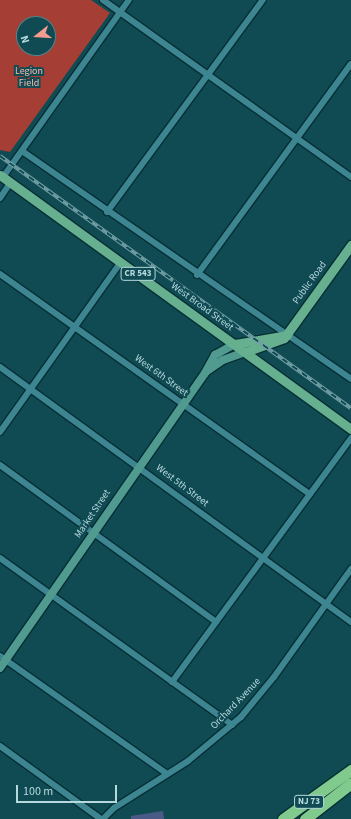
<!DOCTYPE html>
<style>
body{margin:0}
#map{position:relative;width:351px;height:819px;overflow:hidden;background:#104b53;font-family:"Source Sans 3",sans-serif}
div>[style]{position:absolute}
.green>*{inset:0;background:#a53e34}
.building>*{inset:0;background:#4a5a86}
.roads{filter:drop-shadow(1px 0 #062f35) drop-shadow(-1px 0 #062f35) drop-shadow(0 1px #062f35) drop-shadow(0 -1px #062f35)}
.street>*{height:6px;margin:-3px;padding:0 3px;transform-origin:3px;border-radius:3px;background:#3d8691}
.secondary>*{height:8px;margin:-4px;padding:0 4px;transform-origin:4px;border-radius:4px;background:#519a90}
.primary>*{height:9px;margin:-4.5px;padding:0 4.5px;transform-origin:4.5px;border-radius:4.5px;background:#66af8f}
.highway>*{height:11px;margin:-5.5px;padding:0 5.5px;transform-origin:5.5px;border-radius:5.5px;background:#81ca8d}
.rail>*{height:3.5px;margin-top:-1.75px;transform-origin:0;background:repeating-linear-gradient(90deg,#104b53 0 6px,#73a0a6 0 12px);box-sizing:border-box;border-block:1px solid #73a0a6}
span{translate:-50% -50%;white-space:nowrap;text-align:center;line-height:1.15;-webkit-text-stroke:4px #104b53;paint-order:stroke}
.shield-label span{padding:1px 3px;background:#104b53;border:1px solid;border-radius:3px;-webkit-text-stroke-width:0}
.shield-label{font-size:9px;color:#b6d9de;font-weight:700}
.park-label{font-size:10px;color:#f8bcb3}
.street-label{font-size:10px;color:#b6d9de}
.north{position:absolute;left:16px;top:16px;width:40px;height:40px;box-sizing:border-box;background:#104b53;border:1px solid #52848b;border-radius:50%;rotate:253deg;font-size:11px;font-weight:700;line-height:16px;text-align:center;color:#b6d9de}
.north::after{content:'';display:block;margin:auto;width:14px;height:18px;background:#f59c90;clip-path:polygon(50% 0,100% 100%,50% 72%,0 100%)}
.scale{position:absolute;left:16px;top:785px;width:101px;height:18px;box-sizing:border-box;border:2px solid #b6d9de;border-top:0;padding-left:5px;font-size:12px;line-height:14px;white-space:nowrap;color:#b6d9de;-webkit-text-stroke:3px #104b53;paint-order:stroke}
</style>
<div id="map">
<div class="green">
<i style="clip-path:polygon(evenodd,0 0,91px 0,110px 13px,10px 152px,0 150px,0 0,24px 24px,48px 24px,48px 48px,24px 48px,24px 24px)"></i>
</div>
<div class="building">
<i style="clip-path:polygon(163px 811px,164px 819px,131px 819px,131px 816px)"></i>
</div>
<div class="roads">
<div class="street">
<i style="left:103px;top:0;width:305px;rotate:35.5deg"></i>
<i style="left:22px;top:151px;width:400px;rotate:34.7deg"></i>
<i style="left:3px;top:177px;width:217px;rotate:-54.6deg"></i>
<i style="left:0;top:198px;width:18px;rotate:-56deg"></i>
<i style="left:107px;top:212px;width:263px;rotate:-53.7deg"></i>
<i style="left:0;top:274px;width:380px;rotate:35.4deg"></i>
<i style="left:197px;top:275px;width:261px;rotate:-53.9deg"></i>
<i style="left:0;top:367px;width:434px;rotate:36deg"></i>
<i style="left:0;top:432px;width:209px;rotate:-54.6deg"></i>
<i style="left:0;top:465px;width:267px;rotate:36deg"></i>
<i style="left:0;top:558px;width:286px;rotate:35.7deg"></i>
<i style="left:0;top:656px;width:204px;rotate:35.2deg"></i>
<i style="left:172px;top:682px;width:303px;rotate:-53.7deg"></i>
<i style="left:0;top:746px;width:125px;rotate:35.9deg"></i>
<i style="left:103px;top:819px;width:16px;rotate:-45deg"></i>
<i style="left:114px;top:808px;width:88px;rotate:-32.4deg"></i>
<i style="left:188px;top:761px;width:69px;rotate:-39.7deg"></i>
<i style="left:241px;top:717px;width:52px;rotate:-50.5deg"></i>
<i style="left:274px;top:677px;width:133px;rotate:-54.5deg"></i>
</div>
<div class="secondary">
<i style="left:207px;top:371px;width:19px;rotate:-35deg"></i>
<i style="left:223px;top:360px;width:23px;rotate:-20deg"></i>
<i style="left:0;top:668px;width:359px;rotate:-55.2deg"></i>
<i style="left:205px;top:373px;width:21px;rotate:-61deg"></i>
<i style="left:215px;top:355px;width:23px;rotate:-29deg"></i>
</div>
<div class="primary">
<i style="left:0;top:175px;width:433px;rotate:35.9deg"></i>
<i style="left:235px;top:344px;width:53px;rotate:-9.8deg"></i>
<i style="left:245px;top:352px;width:41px;rotate:-19.7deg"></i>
<i style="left:284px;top:338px;width:115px;rotate:-54.2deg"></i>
</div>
<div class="highway">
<i style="left:283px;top:819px;width:84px;rotate:-35.8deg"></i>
<i style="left:305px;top:819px;width:58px;rotate:-38deg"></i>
</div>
</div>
<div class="rail">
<i style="left:0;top:156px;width:432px;rotate:35.7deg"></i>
</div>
<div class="shield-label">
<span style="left:138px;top:274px">CR 543</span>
<span style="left:309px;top:802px">NJ 73</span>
</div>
<div class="park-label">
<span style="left:29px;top:77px">Legion<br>Field</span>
</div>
<div class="street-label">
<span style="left:310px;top:283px;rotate:-54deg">Public Road</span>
<span style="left:202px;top:307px;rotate:36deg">West Broad Street</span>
<span style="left:161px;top:376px;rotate:36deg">West 6th Street</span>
<span style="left:182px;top:486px;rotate:37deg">West 5th Street</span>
<span style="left:93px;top:514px;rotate:-56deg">Market Street</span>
<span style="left:236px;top:704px;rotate:-46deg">Orchard Avenue</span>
</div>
<div class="north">N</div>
<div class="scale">100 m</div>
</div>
